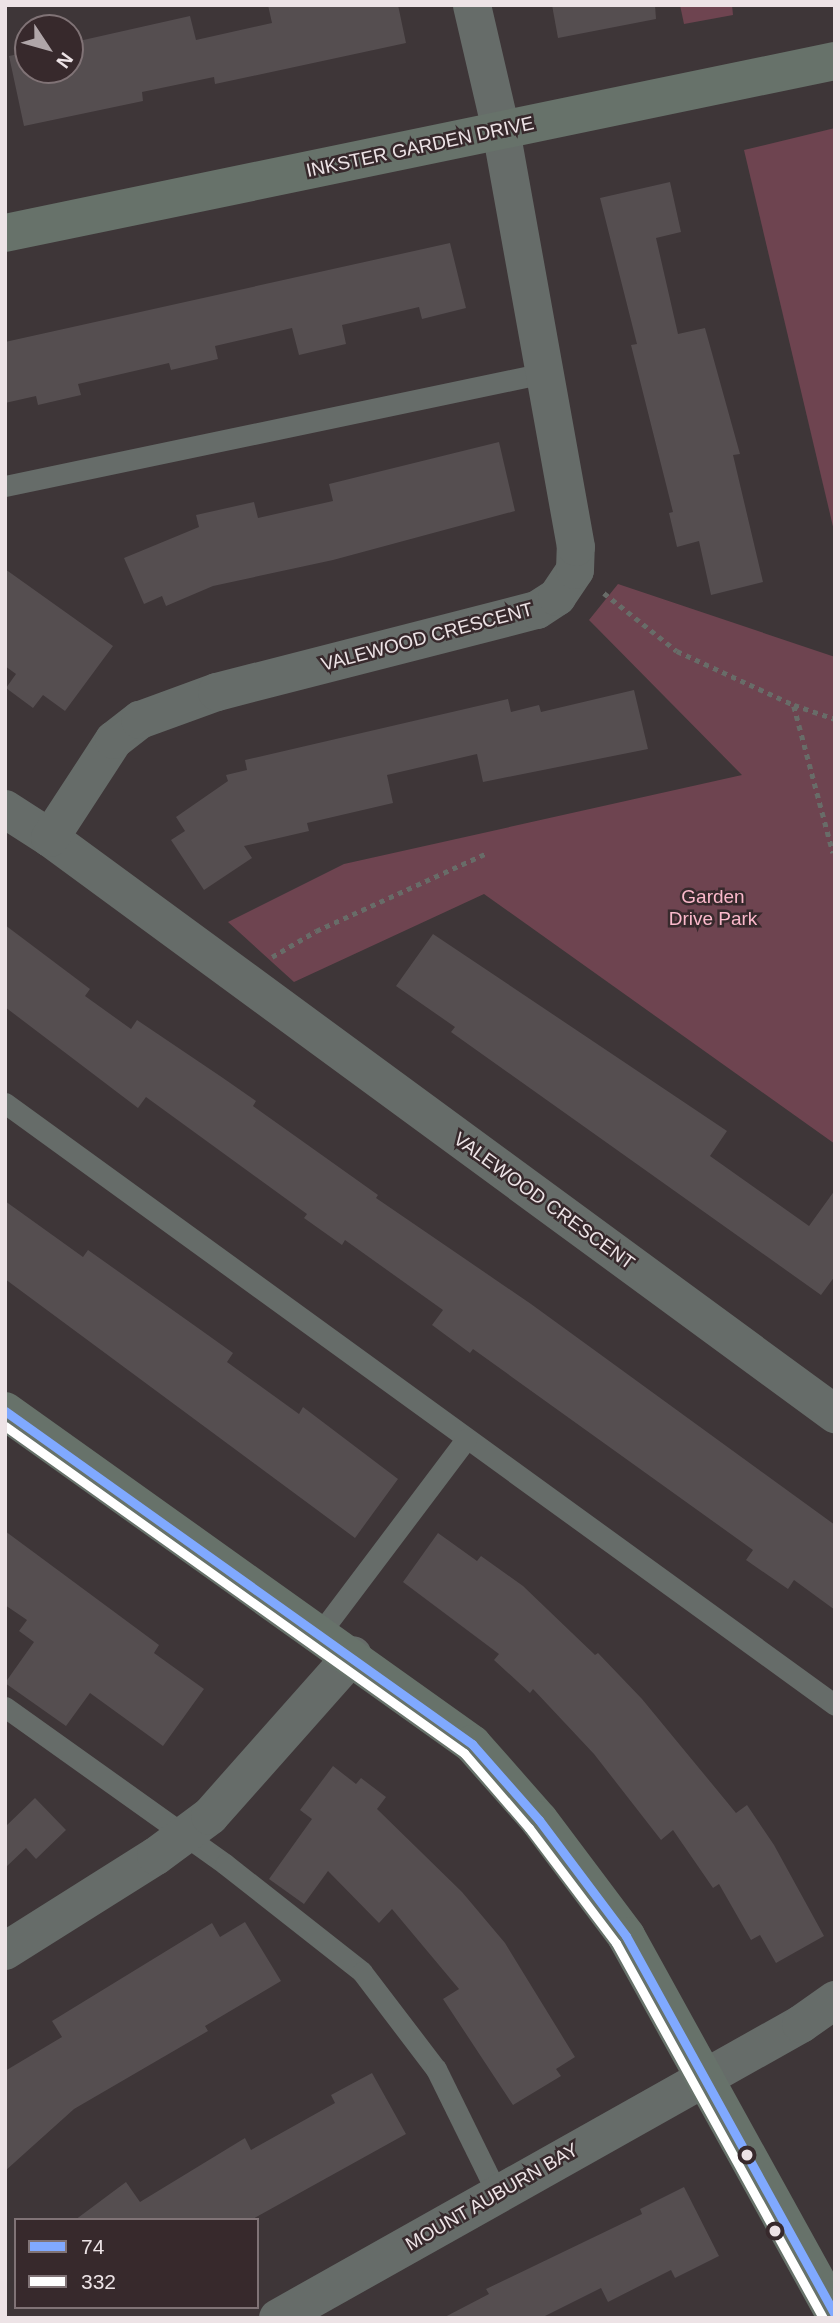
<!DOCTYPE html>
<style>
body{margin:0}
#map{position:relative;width:840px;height:2323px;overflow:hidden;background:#3e3638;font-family:Arial,sans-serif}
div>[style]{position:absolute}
.green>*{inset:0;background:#6e4450}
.building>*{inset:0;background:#554e50}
.path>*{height:4.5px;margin-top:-2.25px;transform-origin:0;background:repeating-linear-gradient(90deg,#686c68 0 5px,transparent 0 10px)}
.lane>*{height:21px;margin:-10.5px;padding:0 10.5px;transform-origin:10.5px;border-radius:10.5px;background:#666c69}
.street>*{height:38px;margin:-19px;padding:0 19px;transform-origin:19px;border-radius:19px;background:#666c69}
.secondary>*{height:38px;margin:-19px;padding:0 19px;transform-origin:19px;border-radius:19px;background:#67726a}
.bus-1>*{height:9px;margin:-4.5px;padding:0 4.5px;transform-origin:4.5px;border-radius:4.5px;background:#80a9ff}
.bus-2>*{height:9px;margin:-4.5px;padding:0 4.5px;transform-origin:4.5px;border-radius:4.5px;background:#fff}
.dots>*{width:19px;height:19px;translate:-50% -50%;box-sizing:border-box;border:4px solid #37292c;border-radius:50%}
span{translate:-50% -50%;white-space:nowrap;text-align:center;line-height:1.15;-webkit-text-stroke:5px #37292c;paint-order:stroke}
.street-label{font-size:19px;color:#ede3e6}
.park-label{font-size:19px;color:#fbb9cb}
.frame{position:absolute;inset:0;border:7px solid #ede3e6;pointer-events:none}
.legend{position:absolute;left:14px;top:2218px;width:245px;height:91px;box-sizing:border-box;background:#37292c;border:2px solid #807376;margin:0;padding:9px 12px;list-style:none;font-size:21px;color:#ede3e6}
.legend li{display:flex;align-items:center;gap:14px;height:35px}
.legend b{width:35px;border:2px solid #807376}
.north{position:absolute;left:14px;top:14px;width:70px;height:70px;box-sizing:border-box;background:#37292c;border:2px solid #807376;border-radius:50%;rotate:126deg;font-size:19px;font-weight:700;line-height:28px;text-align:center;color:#ede3e6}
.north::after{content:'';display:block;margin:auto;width:24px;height:32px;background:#b0a6a9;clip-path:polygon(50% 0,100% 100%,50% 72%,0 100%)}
</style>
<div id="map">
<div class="green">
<i style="clip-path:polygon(680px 5px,732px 5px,733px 15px,684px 24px)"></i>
<i style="clip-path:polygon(835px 128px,835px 535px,744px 150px)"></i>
<i style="clip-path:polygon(618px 584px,835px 657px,835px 1144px,484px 894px,294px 982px,228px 922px,344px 864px,742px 775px,589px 620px)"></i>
</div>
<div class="building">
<i style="clip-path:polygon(268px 5px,398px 5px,406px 43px,215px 84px,214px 77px,142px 92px,143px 101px,24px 126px,9px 56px,28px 52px,28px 70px,70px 70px,70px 43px,190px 16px,196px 40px,272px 23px)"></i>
<i style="clip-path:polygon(552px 5px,655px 5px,656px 19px,558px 38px)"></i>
<i style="clip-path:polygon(670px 182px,681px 232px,656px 238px,678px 334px,705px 328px,740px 454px,733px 455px,763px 582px,711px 595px,699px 541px,677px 547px,669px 513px,673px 512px,631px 345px,637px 344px,600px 198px)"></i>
<i style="clip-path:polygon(450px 243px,466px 308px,422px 319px,419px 307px,342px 325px,346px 344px,299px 355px,292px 328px,215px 346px,218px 359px,171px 370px,169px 363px,78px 384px,81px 395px,38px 405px,36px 396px,5px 403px,5px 342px)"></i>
<i style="clip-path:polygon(499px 442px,515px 511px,333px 560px,213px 586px,166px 606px,162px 596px,144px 604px,124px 558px,199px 527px,196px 515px,254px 502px,258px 518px,333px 501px,329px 484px)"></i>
<i style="clip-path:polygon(5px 569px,113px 646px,65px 711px,43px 695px,33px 708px,6px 688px,16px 674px,5px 666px)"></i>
<i style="clip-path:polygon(634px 690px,648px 749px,483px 782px,477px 754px,387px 775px,393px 803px,307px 823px,309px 831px,244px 846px,252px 858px,204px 890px,171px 840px,185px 831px,176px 817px,228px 781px,226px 775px,247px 770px,245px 760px,508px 699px,511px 712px,539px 705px,541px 712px)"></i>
<i style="clip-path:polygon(5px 925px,90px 989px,85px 996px,131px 1029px,137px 1020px,223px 1078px,256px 1101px,253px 1106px,378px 1195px,376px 1198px,531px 1304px,835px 1525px,835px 1610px,794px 1580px,788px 1589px,746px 1560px,753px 1550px,473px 1349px,470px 1353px,432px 1325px,443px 1310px,345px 1240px,342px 1245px,304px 1218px,307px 1214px,146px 1097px,138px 1108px,5px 1007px)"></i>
<i style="clip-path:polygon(433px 934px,727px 1131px,710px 1156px,809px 1226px,835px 1190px,835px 1276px,821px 1295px,451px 1032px,455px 1027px,396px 986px)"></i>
<i style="clip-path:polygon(5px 1201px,83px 1257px,88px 1250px,198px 1328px,233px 1353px,227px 1362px,299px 1414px,303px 1407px,398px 1479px,355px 1538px,5px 1279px)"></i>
<i style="clip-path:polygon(5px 1531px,159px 1645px,154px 1653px,204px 1689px,163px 1746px,90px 1693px,66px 1726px,5px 1683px,34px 1642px,19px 1631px,27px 1620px,5px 1605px)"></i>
<i style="clip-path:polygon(438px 1533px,477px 1561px,481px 1556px,523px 1586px,595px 1655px,598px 1653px,642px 1699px,736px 1813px,747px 1805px,774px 1845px,824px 1936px,776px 1963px,760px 1935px,751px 1940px,719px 1884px,713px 1888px,673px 1830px,661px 1840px,594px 1754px,533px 1689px,530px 1693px,494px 1660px,499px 1654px,403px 1582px)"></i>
<i style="clip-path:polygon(333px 1766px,356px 1784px,361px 1778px,386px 1797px,377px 1809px,462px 1892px,505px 1943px,575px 2057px,556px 2069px,561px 2076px,513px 2105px,443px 1999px,459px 1989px,392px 1909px,379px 1923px,328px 1871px,304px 1904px,269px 1879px,312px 1819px,300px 1810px)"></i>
<i style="clip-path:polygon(35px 1798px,66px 1830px,36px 1859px,26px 1848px,5px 1868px,5px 1827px)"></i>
<i style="clip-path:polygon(245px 1922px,281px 1981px,205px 2026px,208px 2031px,74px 2109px,5px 2171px,5px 2071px,62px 2037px,52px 2021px,212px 1923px,220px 1937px)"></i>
<i style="clip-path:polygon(372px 2073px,406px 2134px,251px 2220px,75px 2220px,126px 2182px,140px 2202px,245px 2138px,251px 2150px,335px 2103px,331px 2095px)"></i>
<i style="clip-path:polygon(684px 2187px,719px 2256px,675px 2278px,671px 2270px,608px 2302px,601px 2288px,541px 2318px,443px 2318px,489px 2294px,486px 2289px,642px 2214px,640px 2209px)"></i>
</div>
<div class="path">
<i style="left:604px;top:593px;width:93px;rotate:38.5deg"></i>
<i style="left:677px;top:651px;width:129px;rotate:24.8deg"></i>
<i style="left:794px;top:705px;width:43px;rotate:18.9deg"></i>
<i style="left:794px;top:706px;width:152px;rotate:75.1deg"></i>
<i style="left:272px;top:957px;width:51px;rotate:-30.6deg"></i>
<i style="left:316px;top:931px;width:186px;rotate:-24.5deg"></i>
</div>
<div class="lane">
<i style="left:5px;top:486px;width:551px;rotate:-11.84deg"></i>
<i style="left:5px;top:1103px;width:1025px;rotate:35.95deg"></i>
<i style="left:320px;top:1633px;width:243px;rotate:-53deg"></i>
<i style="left:5px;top:1707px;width:270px;rotate:35.5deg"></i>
<i style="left:225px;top:1864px;width:174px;rotate:38.2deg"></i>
<i style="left:362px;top:1972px;width:122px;rotate:52.7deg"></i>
<i style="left:436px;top:2069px;width:138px;rotate:63.8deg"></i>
</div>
<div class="street">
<i style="left:5px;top:809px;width:54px;rotate:32.8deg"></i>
<i style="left:50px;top:838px;width:974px;rotate:36.27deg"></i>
<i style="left:50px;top:838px;width:117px;rotate:-56.9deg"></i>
<i style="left:114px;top:740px;width:33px;rotate:-38deg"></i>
<i style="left:140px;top:720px;width:82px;rotate:-20deg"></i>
<i style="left:217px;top:692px;width:330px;rotate:-14.4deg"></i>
<i style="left:537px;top:610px;width:24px;rotate:-33deg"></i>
<i style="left:557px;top:597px;width:32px;rotate:-56deg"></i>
<i style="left:575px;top:570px;width:23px;rotate:-88deg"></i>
<i style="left:576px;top:547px;width:424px;rotate:-100.2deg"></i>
<i style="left:501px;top:130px;width:128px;rotate:-103.1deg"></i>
<i style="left:5px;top:1951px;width:178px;rotate:-32.2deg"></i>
<i style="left:156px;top:1856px;width:67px;rotate:-36.5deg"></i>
<i style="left:210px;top:1816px;width:215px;rotate:-48.4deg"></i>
<i style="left:278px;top:2318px;width:600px;rotate:-29.34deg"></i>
<i style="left:801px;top:2024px;width:42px;rotate:-35.2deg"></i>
</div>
<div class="secondary">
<i style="left:5px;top:233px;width:848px;rotate:-11.71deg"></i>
<i style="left:5px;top:1411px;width:574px;rotate:35.49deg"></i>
<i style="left:472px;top:1744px;width:101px;rotate:48.6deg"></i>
<i style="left:539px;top:1820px;width:145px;rotate:53.1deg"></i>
<i style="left:626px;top:1936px;width:432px;rotate:61.1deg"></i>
</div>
<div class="bus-1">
<i style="left:5px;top:1411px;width:574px;rotate:35.49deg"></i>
<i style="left:472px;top:1744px;width:101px;rotate:48.6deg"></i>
<i style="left:539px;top:1820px;width:145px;rotate:53.1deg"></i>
<i style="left:626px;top:1936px;width:432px;rotate:61.1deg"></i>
</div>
<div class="bus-2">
<i style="left:5px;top:1426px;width:564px;rotate:35.47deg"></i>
<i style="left:464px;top:1753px;width:99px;rotate:49.1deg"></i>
<i style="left:529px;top:1828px;width:144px;rotate:52.9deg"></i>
<i style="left:616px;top:1943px;width:428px;rotate:61.1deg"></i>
</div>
<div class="dots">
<i style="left:747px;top:2155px;background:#ede3e6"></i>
<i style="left:775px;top:2231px;background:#ede3e6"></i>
</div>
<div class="street-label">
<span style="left:420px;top:147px;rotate:-12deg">INKSTER GARDEN DRIVE</span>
<span style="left:427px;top:637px;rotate:-15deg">VALEWOOD CRESCENT</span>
<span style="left:544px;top:1201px;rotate:36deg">VALEWOOD CRESCENT</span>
<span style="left:492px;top:2197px;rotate:-30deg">MOUNT AUBURN BAY</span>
</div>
<div class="park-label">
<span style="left:713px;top:908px">Garden<br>Drive Park</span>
</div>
<div class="frame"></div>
<ul class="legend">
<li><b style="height:9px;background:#80a9ff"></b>74</li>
<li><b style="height:9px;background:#fff"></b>332</li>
</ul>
<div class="north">N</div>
</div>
